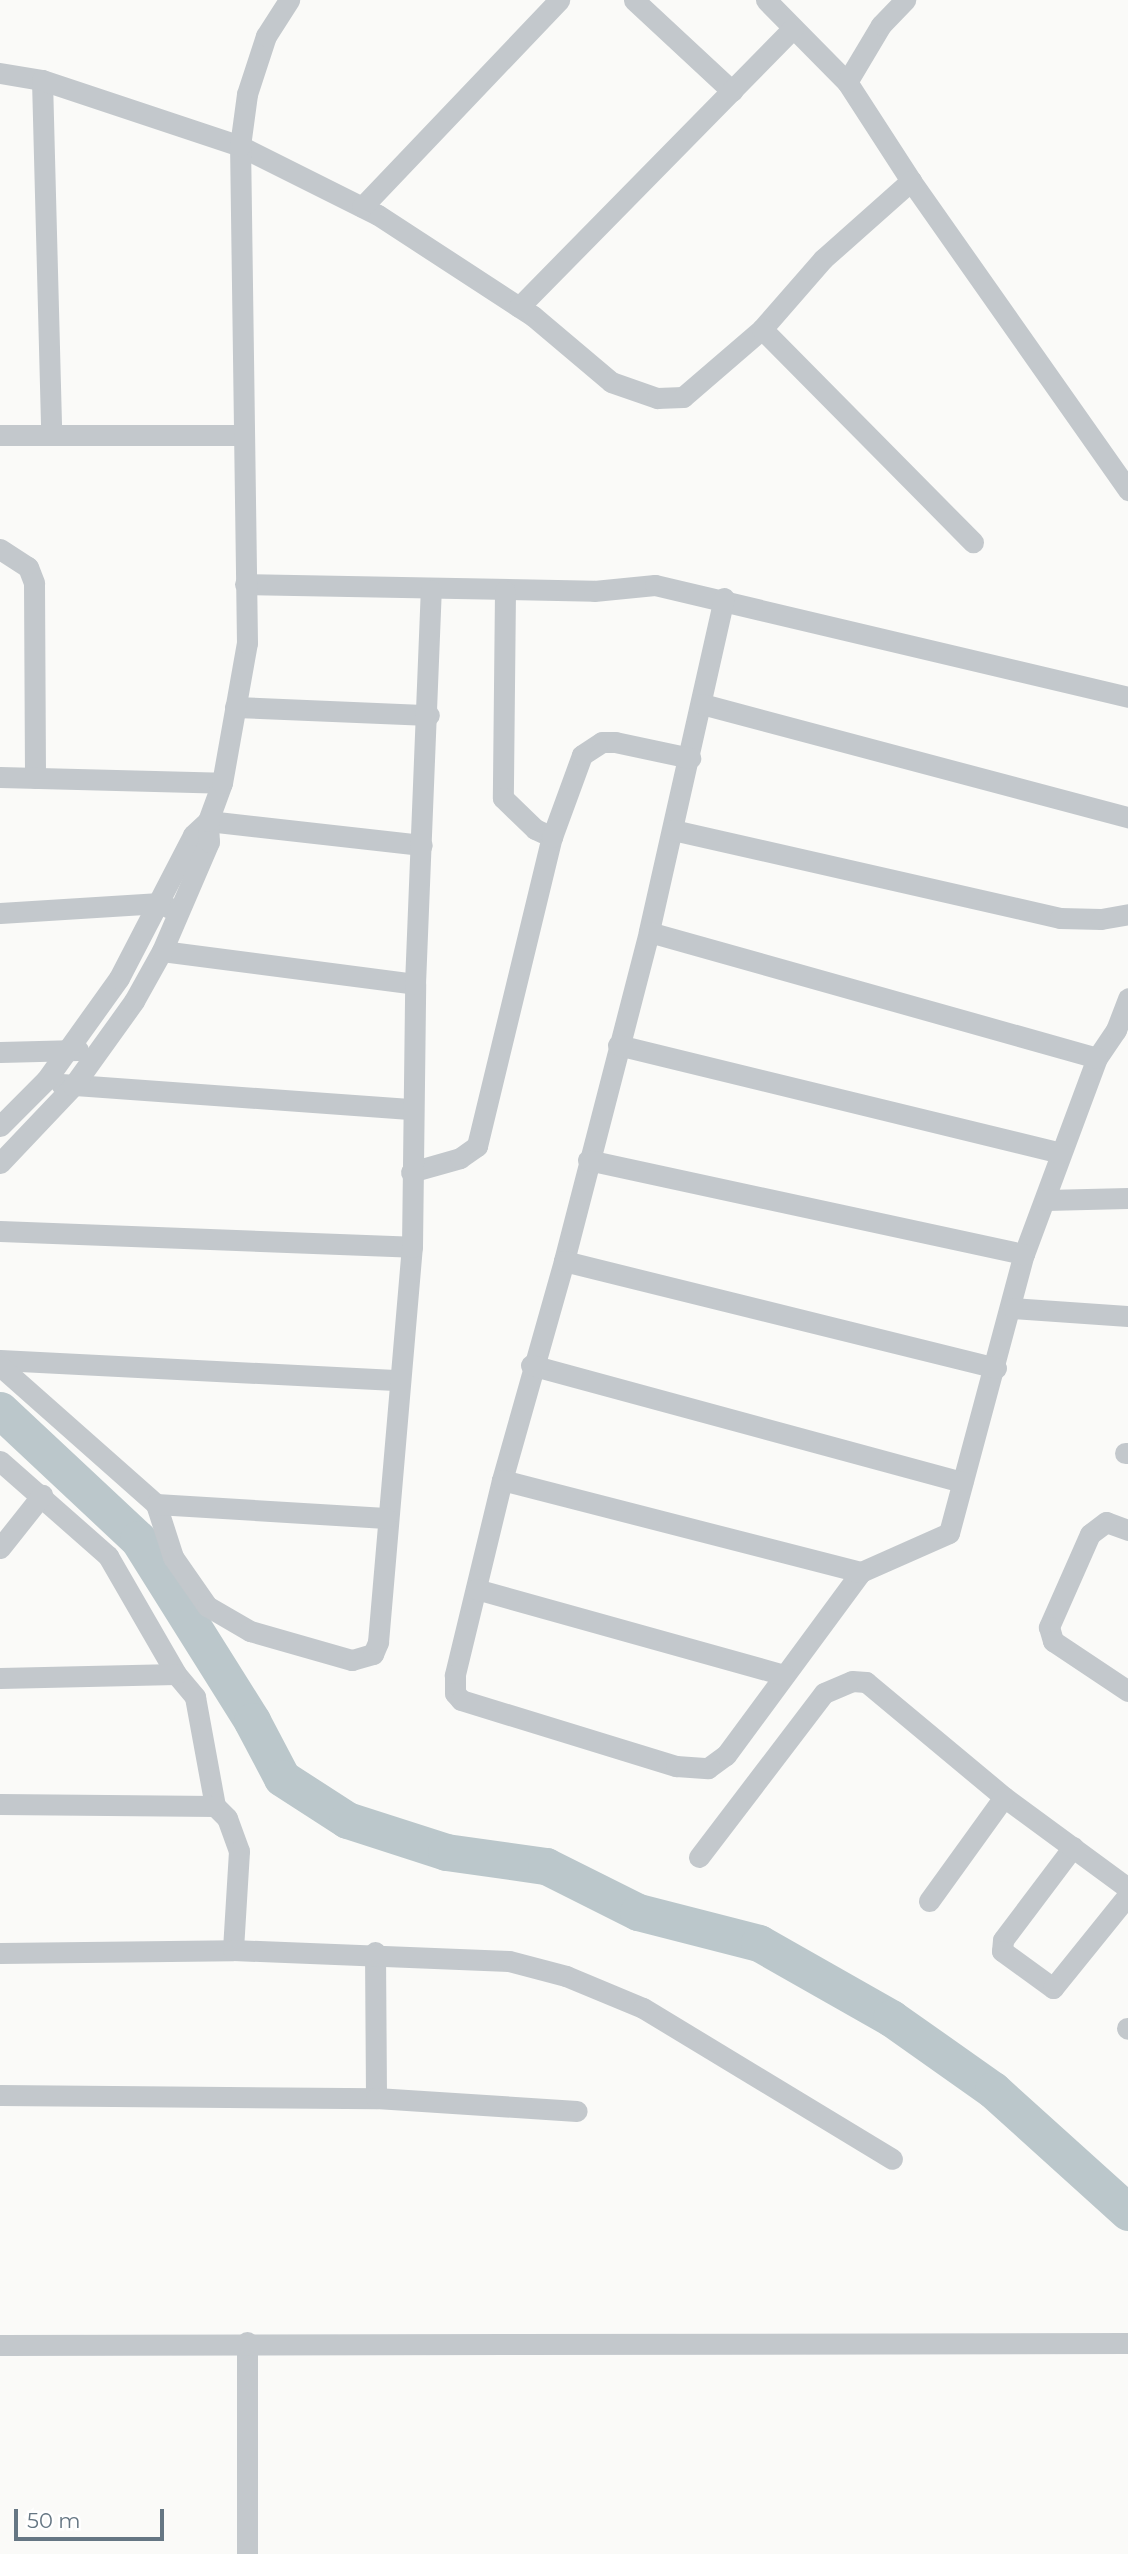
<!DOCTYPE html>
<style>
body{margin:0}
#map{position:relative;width:1128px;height:2554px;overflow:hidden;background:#fafaf8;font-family:Montserrat,sans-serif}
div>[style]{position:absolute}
.river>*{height:37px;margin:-18.5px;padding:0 18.5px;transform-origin:18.5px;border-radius:18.5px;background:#bbc7cb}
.minor>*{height:21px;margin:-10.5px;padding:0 10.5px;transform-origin:10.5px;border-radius:10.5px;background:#c3c8cc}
span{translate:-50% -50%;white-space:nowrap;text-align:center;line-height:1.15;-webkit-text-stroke:7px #fff;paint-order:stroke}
.scale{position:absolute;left:14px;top:2509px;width:150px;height:32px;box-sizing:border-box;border:4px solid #657683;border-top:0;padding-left:9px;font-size:21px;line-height:24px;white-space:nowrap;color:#657683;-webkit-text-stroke:5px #fff;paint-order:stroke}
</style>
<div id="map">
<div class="river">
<i style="left:0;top:1410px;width:189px;rotate:43.1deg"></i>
<i style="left:138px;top:1539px;width:215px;rotate:57.9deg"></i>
<i style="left:252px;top:1721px;width:64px;rotate:62.2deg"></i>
<i style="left:282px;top:1778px;width:77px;rotate:32.9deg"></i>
<i style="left:347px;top:1820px;width:104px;rotate:17.9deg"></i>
<i style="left:446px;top:1852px;width:101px;rotate:8deg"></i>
<i style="left:546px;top:1866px;width:103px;rotate:26.6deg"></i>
<i style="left:638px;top:1912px;width:125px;rotate:14.4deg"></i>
<i style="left:759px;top:1943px;width:152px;rotate:29.6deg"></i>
<i style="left:891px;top:2018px;width:125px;rotate:35.2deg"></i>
<i style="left:993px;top:2090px;width:182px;rotate:42.1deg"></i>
</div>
<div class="minor">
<i style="left:634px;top:0;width:134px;rotate:42.9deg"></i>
<i style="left:766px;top:0;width:115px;rotate:45.4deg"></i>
<i style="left:847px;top:82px;width:118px;rotate:57.1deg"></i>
<i style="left:911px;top:181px;width:378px;rotate:54.9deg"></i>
<i style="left:0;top:73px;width:43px;rotate:9.5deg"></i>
<i style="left:42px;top:80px;width:355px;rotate:88.5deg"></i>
<i style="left:42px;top:80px;width:209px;rotate:18.4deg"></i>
<i style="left:240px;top:146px;width:154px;rotate:26.6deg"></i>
<i style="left:378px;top:215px;width:185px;rotate:33.1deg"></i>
<i style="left:533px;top:316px;width:102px;rotate:40.2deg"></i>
<i style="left:611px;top:382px;width:49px;rotate:19.2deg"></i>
<i style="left:657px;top:398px;width:26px;rotate:-2deg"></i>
<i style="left:683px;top:397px;width:104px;rotate:-40.7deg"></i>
<i style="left:762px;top:329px;width:93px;rotate:-48.9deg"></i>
<i style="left:823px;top:259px;width:118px;rotate:-41.6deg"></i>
<i style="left:847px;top:82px;width:66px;rotate:-59.2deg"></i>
<i style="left:881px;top:25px;width:35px;rotate:-46deg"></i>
<i style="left:362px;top:207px;width:286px;rotate:-46.4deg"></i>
<i style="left:519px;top:307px;width:391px;rotate:-45.5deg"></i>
<i style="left:762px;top:329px;width:300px;rotate:45.3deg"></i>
<i style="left:0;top:435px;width:241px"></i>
<i style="left:0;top:549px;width:33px;rotate:33deg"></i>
<i style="left:28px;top:567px;width:17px;rotate:69deg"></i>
<i style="left:34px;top:583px;width:195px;rotate:89.7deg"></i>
<i style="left:245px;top:584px;width:349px;rotate:1.1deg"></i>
<i style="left:594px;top:591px;width:61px;rotate:-5.6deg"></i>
<i style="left:655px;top:585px;width:486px;rotate:13.3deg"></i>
<i style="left:505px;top:591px;width:207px;rotate:90.6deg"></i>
<i style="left:503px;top:798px;width:45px;rotate:44.1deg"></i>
<i style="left:535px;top:829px;width:19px;rotate:25deg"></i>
<i style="left:724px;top:598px;width:342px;rotate:102.7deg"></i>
<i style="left:649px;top:932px;width:340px;rotate:104.5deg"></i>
<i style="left:564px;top:1261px;width:228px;rotate:105.8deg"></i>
<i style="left:502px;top:1480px;width:201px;rotate:103.6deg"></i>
<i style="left:455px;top:1675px;width:18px;rotate:90deg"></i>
<i style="left:455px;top:1693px;width:9px;rotate:49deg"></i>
<i style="left:461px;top:1700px;width:225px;rotate:17.1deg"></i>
<i style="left:676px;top:1766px;width:32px;rotate:4deg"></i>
<i style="left:708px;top:1768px;width:22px;rotate:-36deg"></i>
<i style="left:726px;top:1755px;width:227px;rotate:-53.6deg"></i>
<i style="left:861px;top:1572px;width:96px;rotate:-23.9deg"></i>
<i style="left:949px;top:1533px;width:289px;rotate:-75deg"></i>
<i style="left:1024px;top:1254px;width:209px;rotate:-69.6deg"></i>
<i style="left:1097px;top:1058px;width:34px;rotate:-56deg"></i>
<i style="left:1116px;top:1030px;width:34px;rotate:-69deg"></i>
<i style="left:702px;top:704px;width:441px;rotate:14.9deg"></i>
<i style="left:235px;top:707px;width:194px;rotate:2.4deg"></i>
<i style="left:0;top:777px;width:222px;rotate:1.5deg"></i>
<i style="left:673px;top:830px;width:397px;rotate:12.8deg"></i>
<i style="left:1060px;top:918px;width:41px;rotate:1.4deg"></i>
<i style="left:1101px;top:919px;width:27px;rotate:-10deg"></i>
<i style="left:0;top:913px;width:160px;rotate:-3.6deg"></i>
<i style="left:160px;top:903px;width:9px;rotate:27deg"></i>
<i style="left:649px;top:932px;width:465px;rotate:15.7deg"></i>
<i style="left:162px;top:951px;width:255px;rotate:7.4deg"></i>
<i style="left:618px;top:1045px;width:455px;rotate:13.7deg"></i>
<i style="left:0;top:1052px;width:78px;rotate:-1.5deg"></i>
<i style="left:61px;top:1084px;width:353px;rotate:4.1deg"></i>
<i style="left:0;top:1126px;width:65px;rotate:-45deg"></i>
<i style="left:46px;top:1080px;width:125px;rotate:-54.4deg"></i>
<i style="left:119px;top:978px;width:161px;rotate:-62.6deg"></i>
<i style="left:193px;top:835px;width:21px;rotate:-43deg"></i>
<i style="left:208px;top:821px;width:215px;rotate:6.4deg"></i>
<i style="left:588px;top:1160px;width:446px;rotate:12.2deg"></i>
<i style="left:0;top:1163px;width:106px;rotate:-46.5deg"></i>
<i style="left:73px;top:1086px;width:105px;rotate:-54.3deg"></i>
<i style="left:134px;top:1001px;width:57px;rotate:-60.8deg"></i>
<i style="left:162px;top:951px;width:119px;rotate:-66.7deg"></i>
<i style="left:209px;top:842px;width:21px;rotate:-93deg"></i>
<i style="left:208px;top:821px;width:40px;rotate:-69.8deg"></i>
<i style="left:222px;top:783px;width:142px;rotate:-79.9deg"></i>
<i style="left:247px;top:643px;width:497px;rotate:-90.8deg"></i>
<i style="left:240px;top:146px;width:52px;rotate:-82.3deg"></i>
<i style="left:247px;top:94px;width:61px;rotate:-71.9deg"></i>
<i style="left:266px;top:36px;width:43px;rotate:-57.4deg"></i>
<i style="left:411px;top:1172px;width:51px;rotate:-15.9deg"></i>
<i style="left:460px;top:1158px;width:21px;rotate:-35deg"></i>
<i style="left:477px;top:1146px;width:318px;rotate:-76.4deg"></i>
<i style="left:552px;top:837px;width:87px;rotate:-69.9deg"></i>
<i style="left:582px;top:755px;width:24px;rotate:-33deg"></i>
<i style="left:602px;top:742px;width:13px"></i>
<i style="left:615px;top:742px;width:77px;rotate:12deg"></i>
<i style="left:1046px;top:1200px;width:82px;rotate:-1.4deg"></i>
<i style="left:0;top:1231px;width:412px;rotate:2.2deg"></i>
<i style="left:564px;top:1261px;width:445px;rotate:13.9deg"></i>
<i style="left:1013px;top:1308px;width:115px;rotate:4deg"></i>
<i style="left:0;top:1360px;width:400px;rotate:2.9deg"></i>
<i style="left:531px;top:1365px;width:447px;rotate:15.2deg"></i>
<i style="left:0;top:1366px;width:208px;rotate:41.5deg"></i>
<i style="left:156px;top:1504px;width:56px;rotate:72.2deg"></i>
<i style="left:173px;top:1557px;width:60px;rotate:55.2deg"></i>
<i style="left:207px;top:1606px;width:50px;rotate:30.2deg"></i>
<i style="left:250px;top:1631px;width:106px;rotate:15.9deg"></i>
<i style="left:352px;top:1660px;width:22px;rotate:-16deg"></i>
<i style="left:373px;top:1654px;width:13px;rotate:-67deg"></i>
<i style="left:378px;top:1642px;width:396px;rotate:-85.1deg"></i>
<i style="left:412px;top:1247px;width:263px;rotate:-89.3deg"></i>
<i style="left:415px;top:984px;width:394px;rotate:-87.7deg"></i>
<i style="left:1125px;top:1453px;width:3px"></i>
<i style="left:0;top:1461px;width:144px;rotate:41.3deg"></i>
<i style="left:108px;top:1556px;width:136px;rotate:60deg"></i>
<i style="left:176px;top:1674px;width:30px;rotate:50deg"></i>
<i style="left:195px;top:1697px;width:111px;rotate:79.6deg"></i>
<i style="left:502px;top:1480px;width:371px;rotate:14.4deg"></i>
<i style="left:156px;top:1504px;width:230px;rotate:3.5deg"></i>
<i style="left:1128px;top:1530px;width:23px;rotate:-160deg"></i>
<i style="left:1106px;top:1522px;width:20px;rotate:143deg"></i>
<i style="left:1090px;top:1534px;width:102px;rotate:113.8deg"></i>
<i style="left:1049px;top:1627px;width:15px;rotate:74deg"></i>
<i style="left:1053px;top:1641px;width:90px;rotate:33.7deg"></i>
<i style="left:0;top:1548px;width:68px;rotate:-51.6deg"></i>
<i style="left:476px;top:1589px;width:320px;rotate:15.6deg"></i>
<i style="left:0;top:1678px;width:176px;rotate:-1.3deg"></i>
<i style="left:0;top:1804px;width:215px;rotate:0.5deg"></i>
<i style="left:215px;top:1806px;width:17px;rotate:45deg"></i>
<i style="left:227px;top:1818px;width:35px;rotate:70deg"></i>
<i style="left:239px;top:1851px;width:99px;rotate:93.5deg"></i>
<i style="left:1073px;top:1847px;width:116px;rotate:127deg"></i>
<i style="left:1003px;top:1940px;width:11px;rotate:95deg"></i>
<i style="left:1002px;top:1951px;width:63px;rotate:36deg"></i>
<i style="left:1053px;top:1988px;width:119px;rotate:-51.1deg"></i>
<i style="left:699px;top:1857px;width:206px;rotate:-52.7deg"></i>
<i style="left:824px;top:1693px;width:30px;rotate:-23deg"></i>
<i style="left:852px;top:1681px;width:14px;rotate:4deg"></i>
<i style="left:866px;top:1682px;width:180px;rotate:39.8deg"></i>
<i style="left:1004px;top:1797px;width:154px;rotate:36.3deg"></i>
<i style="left:929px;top:1901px;width:128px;rotate:-54.2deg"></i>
<i style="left:375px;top:1952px;width:146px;rotate:89.6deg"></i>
<i style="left:0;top:1953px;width:233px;rotate:-0.7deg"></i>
<i style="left:233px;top:1950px;width:276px;rotate:2.3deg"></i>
<i style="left:509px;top:1961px;width:59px;rotate:14.7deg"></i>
<i style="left:566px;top:1976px;width:83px;rotate:22.6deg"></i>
<i style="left:643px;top:2008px;width:291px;rotate:31.2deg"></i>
<i style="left:1127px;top:2028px;width:1px;rotate:45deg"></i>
<i style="left:0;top:2095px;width:376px;rotate:0.5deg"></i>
<i style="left:376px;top:2098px;width:201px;rotate:3.7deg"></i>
<i style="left:247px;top:2342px;width:212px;rotate:90deg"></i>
<i style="left:0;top:2345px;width:1128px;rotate:-0.1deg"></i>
</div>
<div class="scale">50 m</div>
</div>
